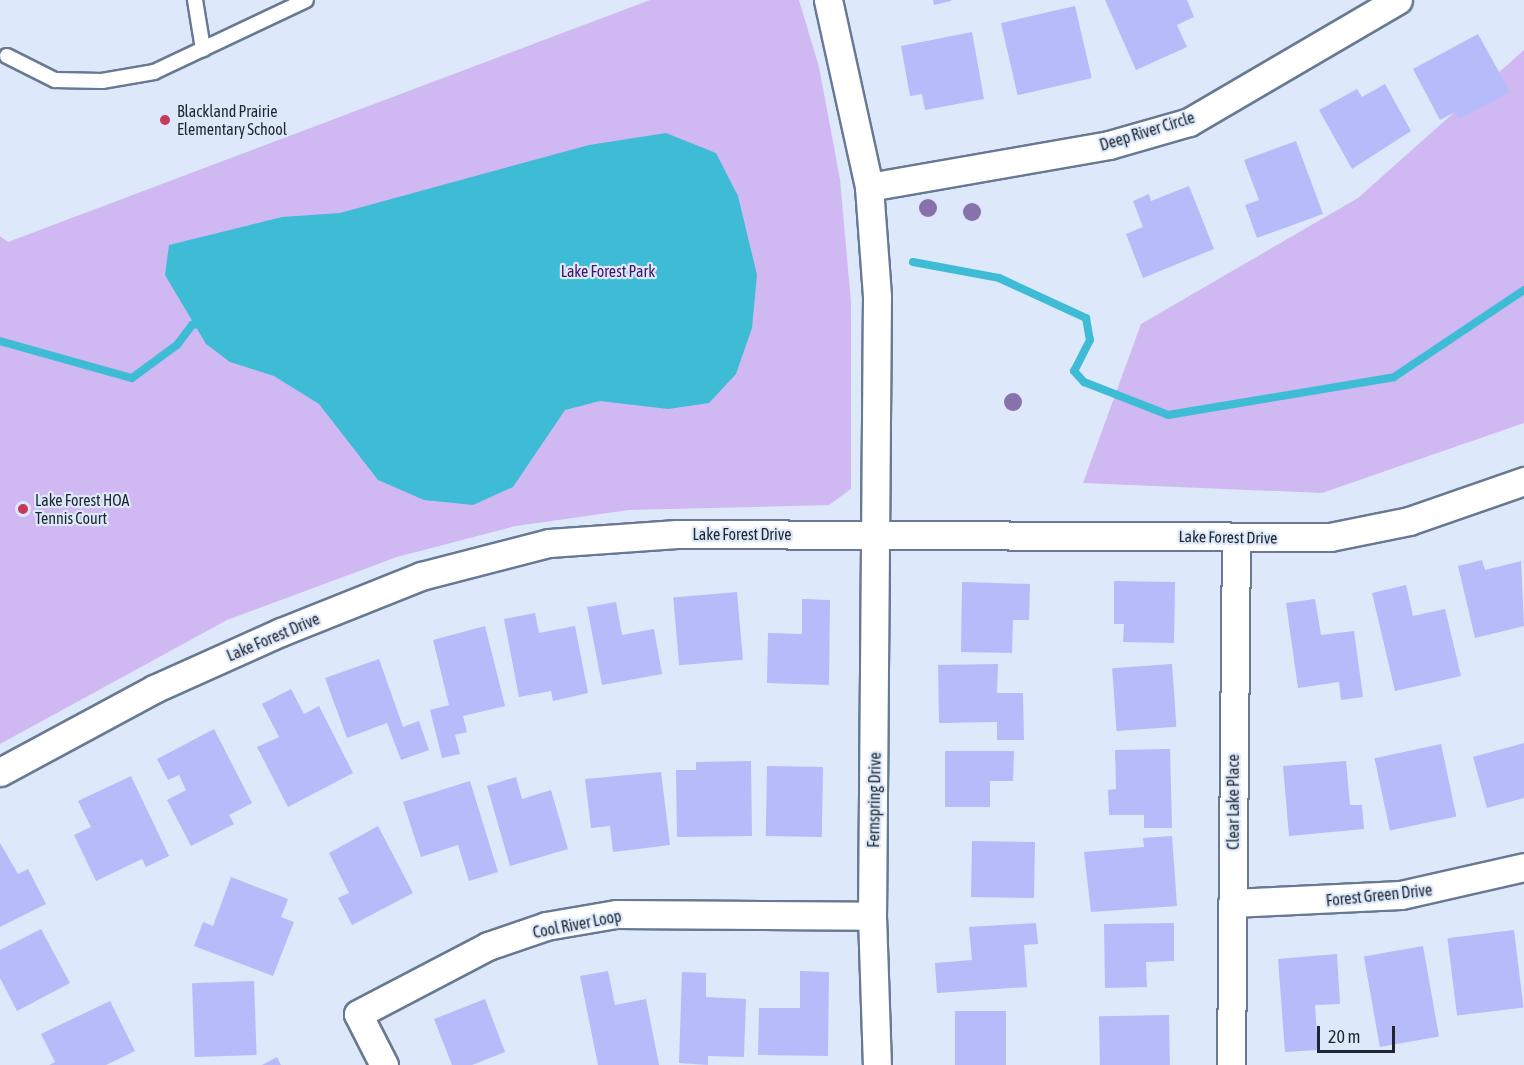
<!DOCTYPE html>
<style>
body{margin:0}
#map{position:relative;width:1524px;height:1065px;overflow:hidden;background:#dde9fa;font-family:"Asap Condensed",sans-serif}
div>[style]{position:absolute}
.green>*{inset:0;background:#d0b8f2}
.water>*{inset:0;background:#3fbcd5}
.stream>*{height:8px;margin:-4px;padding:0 4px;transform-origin:4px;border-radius:4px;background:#3fbcd5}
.building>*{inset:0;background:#b6bbfa;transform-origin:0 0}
.roads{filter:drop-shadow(2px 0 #687993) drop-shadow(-2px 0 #687993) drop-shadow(0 2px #687993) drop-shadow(0 -2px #687993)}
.lane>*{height:14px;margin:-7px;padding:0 7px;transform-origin:7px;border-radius:7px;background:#fff}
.street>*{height:27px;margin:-13.5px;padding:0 13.5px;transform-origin:13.5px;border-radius:13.5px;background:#fff}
.trees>*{width:18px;height:18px;margin:-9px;border-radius:50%;background:#8872ab}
.dots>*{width:16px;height:16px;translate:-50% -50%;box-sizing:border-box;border:3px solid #dde9fa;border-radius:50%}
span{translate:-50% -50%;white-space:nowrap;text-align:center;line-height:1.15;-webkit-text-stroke:4.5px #dde9fa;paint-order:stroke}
.poi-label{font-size:16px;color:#1f2631}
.left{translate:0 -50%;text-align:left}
.street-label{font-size:16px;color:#1f2631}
.park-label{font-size:16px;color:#42116b}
.scale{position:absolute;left:1317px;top:1026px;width:78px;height:27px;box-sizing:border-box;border:3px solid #1f2631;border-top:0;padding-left:8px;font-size:18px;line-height:21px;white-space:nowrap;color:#1f2631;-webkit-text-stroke:4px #dde9fa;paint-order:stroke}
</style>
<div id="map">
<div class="green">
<i style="clip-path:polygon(650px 0,799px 0,819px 67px,840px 179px,851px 302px,851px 489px,829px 505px,629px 510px,516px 526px,397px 557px,227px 620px,0 744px,0 236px,8px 242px)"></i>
<i style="clip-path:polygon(1524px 50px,1524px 423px,1322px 493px,1083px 483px,1141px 324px,1358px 198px)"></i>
</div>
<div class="water">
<i style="clip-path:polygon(666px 133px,716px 153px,738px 196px,757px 275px,752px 328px,736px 374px,709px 403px,668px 409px,600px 401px,565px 410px,513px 487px,473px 505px,424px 500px,378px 480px,319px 404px,274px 376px,230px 362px,206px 344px,165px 275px,169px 245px,282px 217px,340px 213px,589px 145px)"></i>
</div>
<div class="stream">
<i style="left:913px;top:262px;width:87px;rotate:10.5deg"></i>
<i style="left:999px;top:278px;width:96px;rotate:24.7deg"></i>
<i style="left:1086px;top:318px;width:22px;rotate:80deg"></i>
<i style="left:1090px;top:340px;width:35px;rotate:117deg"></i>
<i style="left:1074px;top:371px;width:15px;rotate:48deg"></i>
<i style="left:1084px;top:382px;width:90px;rotate:21.4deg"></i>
<i style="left:1168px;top:415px;width:229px;rotate:-9.5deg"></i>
<i style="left:1394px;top:377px;width:156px;rotate:-33.8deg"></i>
<i style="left:0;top:341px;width:137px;rotate:15.7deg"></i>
<i style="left:132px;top:378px;width:56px;rotate:-36.3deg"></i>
<i style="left:177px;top:345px;width:25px;rotate:-53deg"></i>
<i style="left:192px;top:325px;width:8px;rotate:-7deg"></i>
</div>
<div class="building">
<i style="clip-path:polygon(933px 0,951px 0,951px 1px,934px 5px)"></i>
<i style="clip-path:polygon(1105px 0,1187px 0,1194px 17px,1177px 25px,1187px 47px,1136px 70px)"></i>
<i style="left:1075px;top:6px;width:74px;height:76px;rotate:77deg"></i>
<i style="clip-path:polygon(972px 32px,984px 99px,925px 110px,922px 94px,910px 96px,901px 46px)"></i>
<i style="clip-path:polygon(1478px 34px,1510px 92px,1459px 119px,1455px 112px,1440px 120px,1413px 69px)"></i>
<i style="clip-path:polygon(1385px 84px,1411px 131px,1352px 169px,1319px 110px,1357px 89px,1362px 97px)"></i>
<i style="clip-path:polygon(1296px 141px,1323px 214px,1257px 238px,1245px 205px,1259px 200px,1244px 160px)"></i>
<i style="clip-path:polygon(1189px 186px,1214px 249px,1143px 278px,1126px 234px,1143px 227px,1133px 201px,1149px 194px,1151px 201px)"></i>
<i style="clip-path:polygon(1482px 560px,1485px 570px,1521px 561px,1524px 626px,1475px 638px,1458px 566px)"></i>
<i style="clip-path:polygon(1114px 581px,1175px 582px,1174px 643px,1123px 642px,1124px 624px,1114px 624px)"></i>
<i style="clip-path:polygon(962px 582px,1030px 584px,1029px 620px,1013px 620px,1012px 653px,961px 652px)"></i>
<i style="clip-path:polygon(1406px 585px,1413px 616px,1445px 609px,1461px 676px,1395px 691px,1372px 593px)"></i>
<i style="left:737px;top:592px;width:68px;height:64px;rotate:85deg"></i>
<i style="clip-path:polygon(802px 599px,830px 600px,829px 685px,767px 683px,768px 633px,802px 634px)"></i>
<i style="clip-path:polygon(1315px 599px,1321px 635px,1354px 631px,1363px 697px,1341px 700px,1339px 682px,1298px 688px,1286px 603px)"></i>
<i style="clip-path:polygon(616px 602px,622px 635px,654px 629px,662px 674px,602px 685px,587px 607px)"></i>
<i style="clip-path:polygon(535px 613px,539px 633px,575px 626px,588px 693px,553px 701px,551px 691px,519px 697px,504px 619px)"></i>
<i style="clip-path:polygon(485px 626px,505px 706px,463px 716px,467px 732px,455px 735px,460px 754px,442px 758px,430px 710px,449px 705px,433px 640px)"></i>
<i style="clip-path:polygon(379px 659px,403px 727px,419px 721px,429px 750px,401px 760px,387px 723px,347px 738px,325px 678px)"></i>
<i style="clip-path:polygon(998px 664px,997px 693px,1023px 693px,1024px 740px,997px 740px,997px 722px,939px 723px,938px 665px)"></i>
<i style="left:1172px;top:664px;width:63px;height:60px;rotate:86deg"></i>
<i style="clip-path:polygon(291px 689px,304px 714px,319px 706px,353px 773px,288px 807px,257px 747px,279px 737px,262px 704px)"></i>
<i style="clip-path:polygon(214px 729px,252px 803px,229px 815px,234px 824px,191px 846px,167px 800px,186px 790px,179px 775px,168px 780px,157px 759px)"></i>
<i style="clip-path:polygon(1524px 743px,1524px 798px,1487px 808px,1473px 757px)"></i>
<i style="left:1441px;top:744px;width:74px;height:68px;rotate:78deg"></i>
<i style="clip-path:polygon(1170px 749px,1172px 828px,1144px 828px,1144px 815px,1109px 815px,1108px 790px,1116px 789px,1115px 750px)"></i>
<i style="clip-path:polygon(945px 751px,1014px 751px,1013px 781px,990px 781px,990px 807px,945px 807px)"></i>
<i style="clip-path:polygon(751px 761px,752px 836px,677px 837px,676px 770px,696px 770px,696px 762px)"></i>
<i style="clip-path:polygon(1346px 761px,1350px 805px,1362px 805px,1364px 829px,1289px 836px,1283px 766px)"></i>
<i style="left:767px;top:766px;width:56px;height:70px;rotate:1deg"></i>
<i style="clip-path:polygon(661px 772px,670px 845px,613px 852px,610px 826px,591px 828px,585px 779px)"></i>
<i style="clip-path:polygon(131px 776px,169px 856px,146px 867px,142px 859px,96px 881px,74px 835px,91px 827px,78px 801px)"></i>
<i style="clip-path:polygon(516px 777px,522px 799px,551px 790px,568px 849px,510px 866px,487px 786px)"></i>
<i style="clip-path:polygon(470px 781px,498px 872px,469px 881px,458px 845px,421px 857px,403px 802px)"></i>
<i style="clip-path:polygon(378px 826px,413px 893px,352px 925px,338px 898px,349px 893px,329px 853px)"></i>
<i style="clip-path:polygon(1172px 836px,1177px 906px,1091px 912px,1084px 852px,1144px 847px,1143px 838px)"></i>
<i style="left:972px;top:841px;width:63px;height:56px;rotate:1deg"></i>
<i style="clip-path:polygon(0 843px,18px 874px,28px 869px,46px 904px,0 927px)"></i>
<i style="clip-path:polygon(231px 877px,288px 899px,281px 917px,294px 922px,273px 976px,194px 946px,203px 922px,213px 926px)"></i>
<i style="clip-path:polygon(1036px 923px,1038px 944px,1024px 945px,1027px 987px,937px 993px,935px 963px,972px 960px,969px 927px)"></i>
<i style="clip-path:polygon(1174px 923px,1174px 961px,1146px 962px,1147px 987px,1105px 988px,1104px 924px)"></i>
<i style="clip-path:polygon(41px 929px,70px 983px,17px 1011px,0 978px,0 950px)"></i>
<i style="left:1514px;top:930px;width:78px;height:67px;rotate:83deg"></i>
<i style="left:1423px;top:946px;width:92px;height:60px;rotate:80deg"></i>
<i style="clip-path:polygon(1337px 954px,1340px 1004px,1315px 1005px,1318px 1050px,1285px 1052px,1278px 959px)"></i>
<i style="clip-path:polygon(608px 971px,615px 1005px,646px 999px,659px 1065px,598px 1065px,580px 976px)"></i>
<i style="clip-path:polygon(800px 971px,829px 972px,828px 1056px,758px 1055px,759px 1008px,800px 1008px)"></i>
<i style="clip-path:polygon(682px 972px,706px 973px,706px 997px,746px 999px,744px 1057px,708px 1056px,708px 1065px,679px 1063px)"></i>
<i style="left:254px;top:981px;width:74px;height:62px;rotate:88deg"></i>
<i style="clip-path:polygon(485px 999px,505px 1052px,472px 1065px,452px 1065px,434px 1019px)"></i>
<i style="clip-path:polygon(110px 1001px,135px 1051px,106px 1065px,49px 1065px,55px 1062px,41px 1034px)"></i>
<i style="left:1006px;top:1011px;width:54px;height:51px;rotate:90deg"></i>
<i style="left:1169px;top:1015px;width:50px;height:70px;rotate:89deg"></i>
<i style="clip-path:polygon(277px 1057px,281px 1065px,262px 1065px)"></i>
</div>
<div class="roads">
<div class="lane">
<i style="left:195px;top:0;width:50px;rotate:80.7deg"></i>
<i style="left:7px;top:56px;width:54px;rotate:26.6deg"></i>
<i style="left:55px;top:80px;width:47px;rotate:1.2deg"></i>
<i style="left:102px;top:81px;width:53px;rotate:-9.8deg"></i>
<i style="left:154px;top:72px;width:168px;rotate:-25.3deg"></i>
</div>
<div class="street">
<i style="left:828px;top:0;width:191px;rotate:77.6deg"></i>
<i style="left:869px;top:187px;width:109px;rotate:85.8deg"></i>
<i style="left:877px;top:296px;width:620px;rotate:90.46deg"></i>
<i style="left:872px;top:916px;width:149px;rotate:88.1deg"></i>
<i style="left:869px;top:187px;width:244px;rotate:-9.9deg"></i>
<i style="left:1109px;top:145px;width:83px;rotate:-16deg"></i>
<i style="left:1189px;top:122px;width:242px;rotate:-30.3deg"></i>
<i style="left:0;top:772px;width:175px;rotate:-28.3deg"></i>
<i style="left:154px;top:689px;width:139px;rotate:-24.2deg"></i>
<i style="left:281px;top:632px;width:151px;rotate:-21.8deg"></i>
<i style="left:421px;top:576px;width:132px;rotate:-14.5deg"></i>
<i style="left:549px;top:543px;width:128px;rotate:-4deg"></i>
<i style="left:677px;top:534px;width:653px;rotate:0.26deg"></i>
<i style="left:1330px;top:537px;width:81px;rotate:-11.4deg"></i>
<i style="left:1409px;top:521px;width:122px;rotate:-19.2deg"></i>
<i style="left:1232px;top:903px;width:169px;rotate:-2.7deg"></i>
<i style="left:1401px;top:895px;width:126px;rotate:-12.8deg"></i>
<i style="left:384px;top:1065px;width:57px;rotate:-117deg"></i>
<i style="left:358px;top:1014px;width:147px;rotate:-27.6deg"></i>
<i style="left:488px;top:946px;width:61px;rotate:-19deg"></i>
<i style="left:546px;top:926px;width:71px;rotate:-9.7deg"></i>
<i style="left:616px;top:914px;width:256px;rotate:0.4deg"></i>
<i style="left:1231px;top:1065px;width:526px;rotate:-89.46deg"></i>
</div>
</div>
<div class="trees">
<i style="left:928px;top:208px"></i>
<i style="left:972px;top:212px"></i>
<i style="left:1013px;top:402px"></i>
</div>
<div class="dots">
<i style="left:165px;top:120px;background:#c7385c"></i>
<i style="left:23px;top:509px;background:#c7385c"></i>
</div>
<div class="poi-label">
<span class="left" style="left:177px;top:120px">Blackland Prairie<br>Elementary School</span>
<span class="left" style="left:35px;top:509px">Lake Forest HOA<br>Tennis Court</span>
</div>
<div class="street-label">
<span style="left:1147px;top:131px;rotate:-17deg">Deep River Circle</span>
<span style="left:742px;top:534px">Lake Forest Drive</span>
<span style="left:1228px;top:537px;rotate:1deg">Lake Forest Drive</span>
<span style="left:273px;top:637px;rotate:-23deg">Lake Forest Drive</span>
<span style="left:874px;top:800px;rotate:-89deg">Fernspring Drive</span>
<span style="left:1233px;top:802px;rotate:-90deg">Clear Lake Place</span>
<span style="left:1379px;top:895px;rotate:-6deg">Forest Green Drive</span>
<span style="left:577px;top:924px;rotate:-11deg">Cool River Loop</span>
</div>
<div class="park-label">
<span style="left:608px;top:271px">Lake Forest Park</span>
</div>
<div class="scale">20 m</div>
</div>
